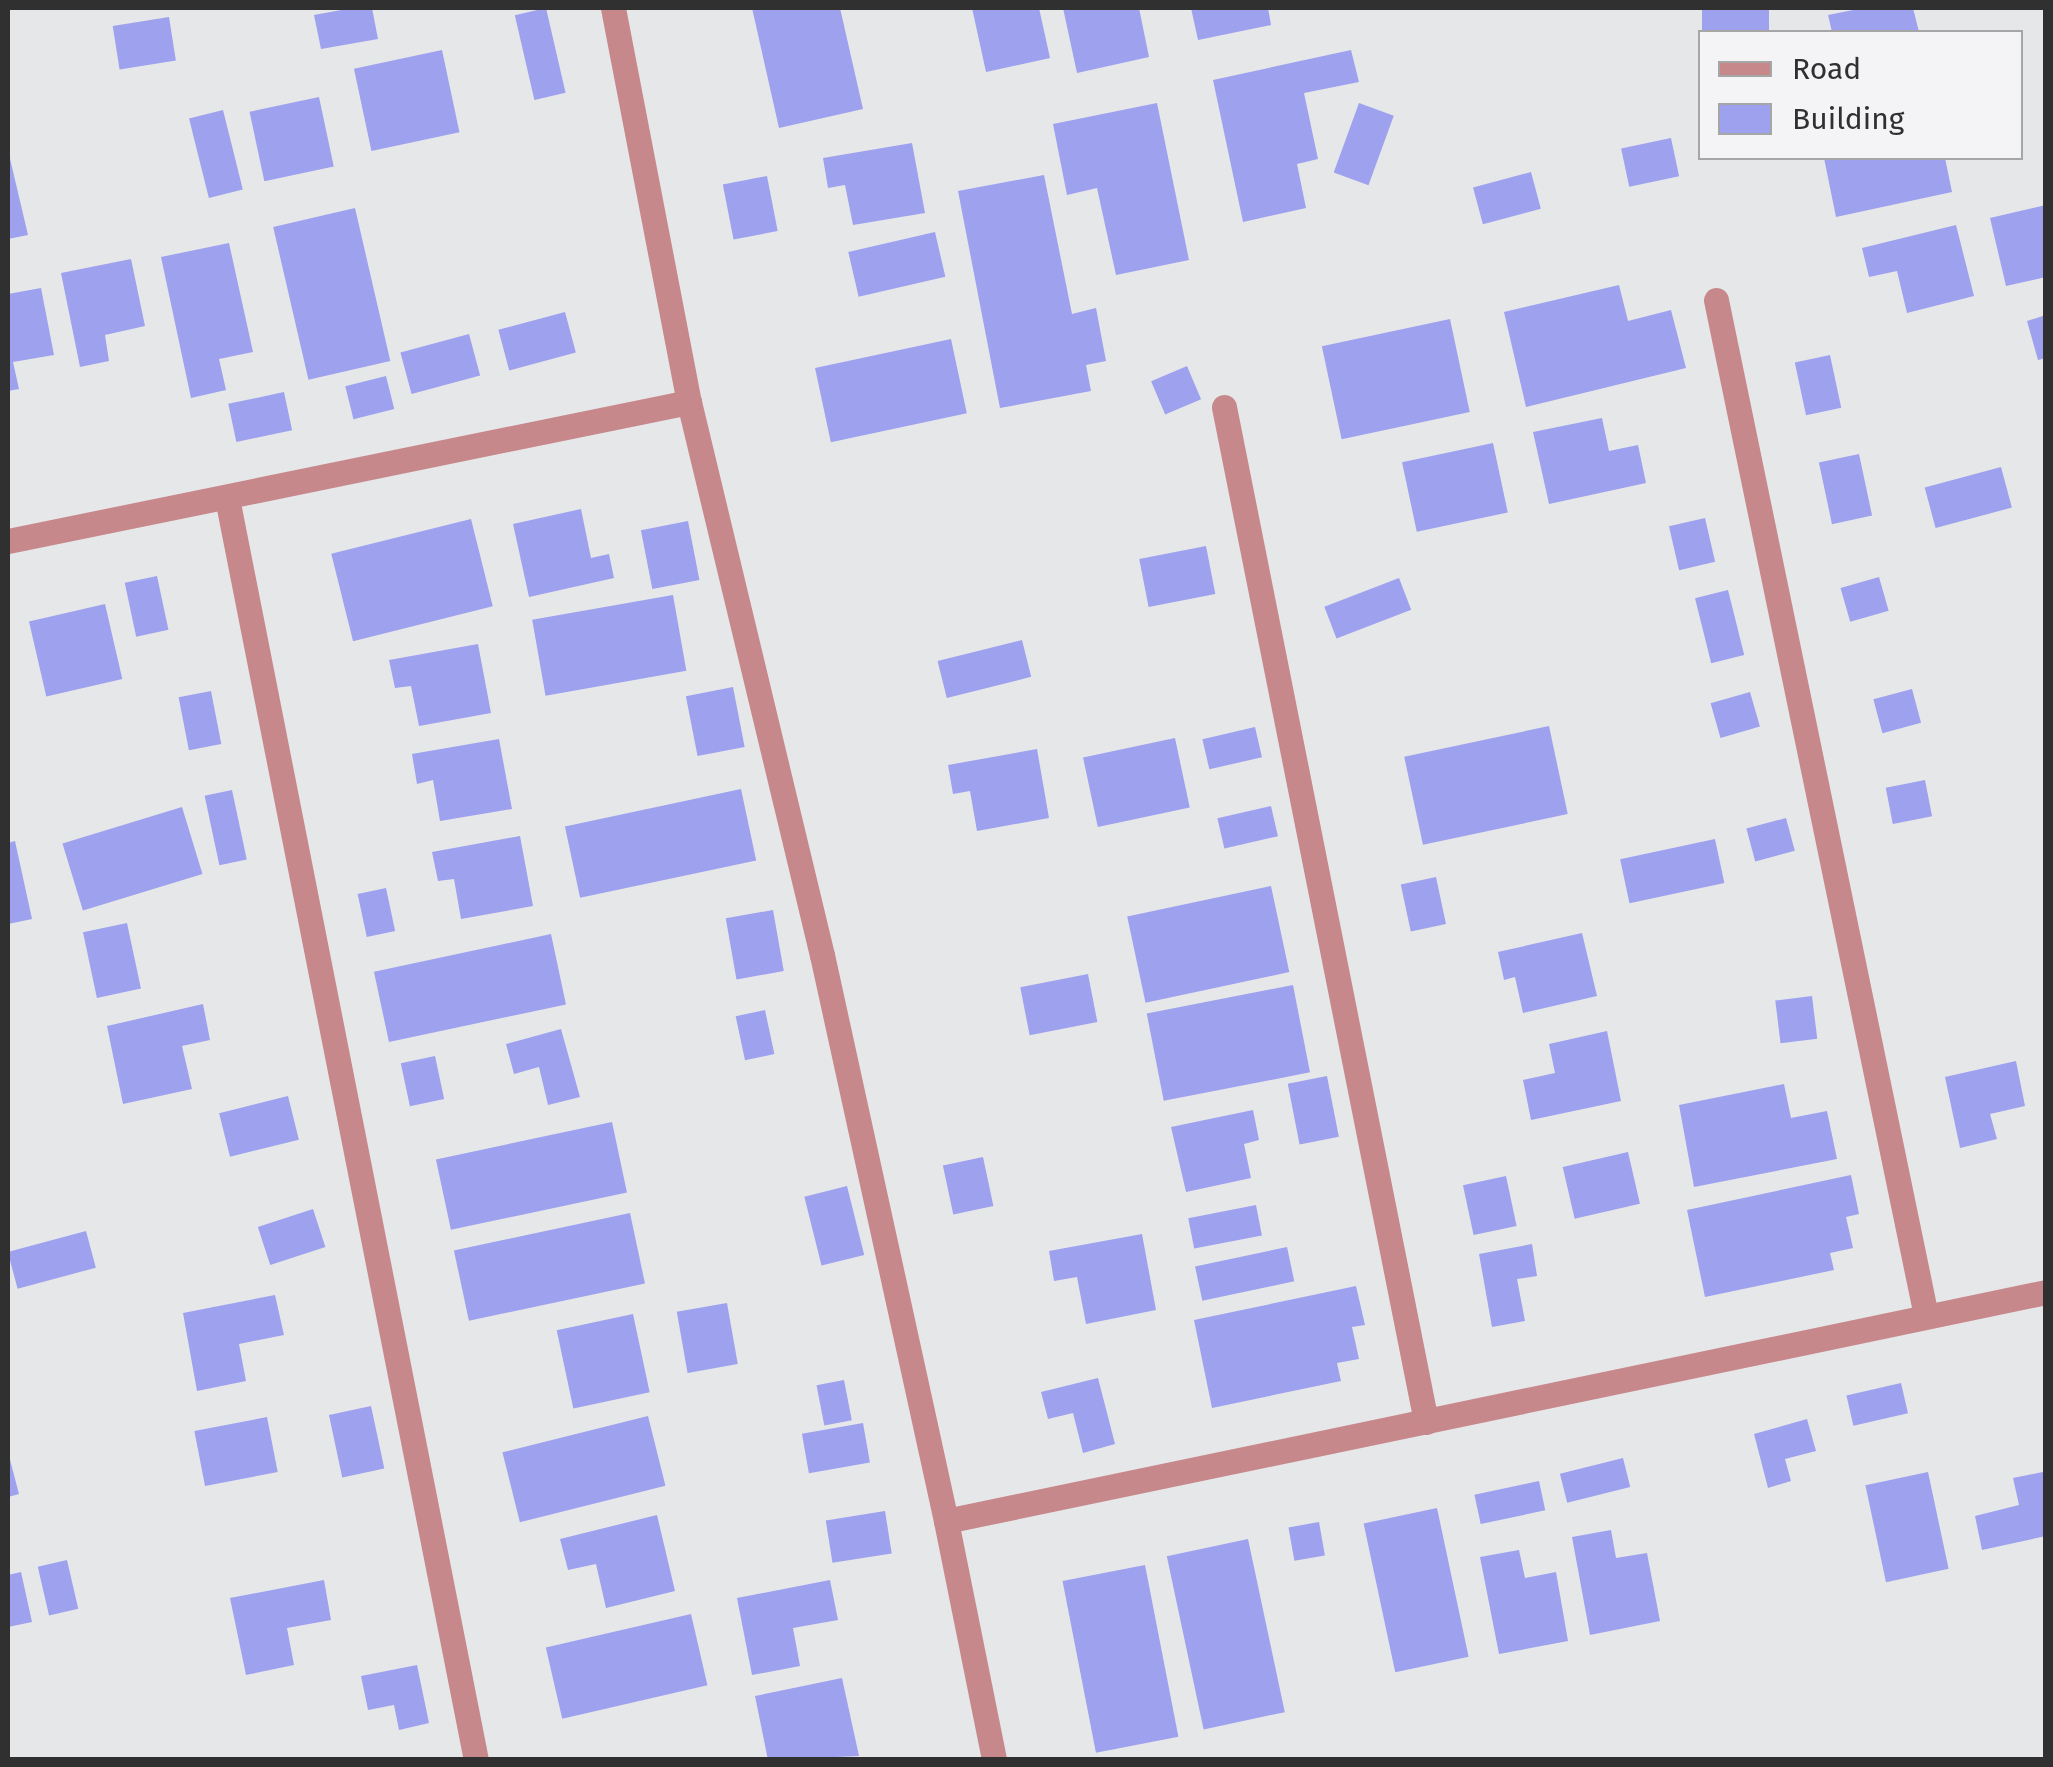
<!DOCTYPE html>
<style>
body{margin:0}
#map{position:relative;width:2053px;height:1767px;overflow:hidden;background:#e6e7e9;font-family:"Fira Sans",sans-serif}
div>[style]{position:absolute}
.building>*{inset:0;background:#9ea1ee;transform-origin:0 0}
.minor>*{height:25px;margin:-12.5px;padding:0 12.5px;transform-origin:12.5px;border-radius:12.5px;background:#c7888c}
span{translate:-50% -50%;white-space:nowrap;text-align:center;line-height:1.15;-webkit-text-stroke:9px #f4f4f6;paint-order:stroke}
.frame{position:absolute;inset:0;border:10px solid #303031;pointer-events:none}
.legend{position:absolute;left:1698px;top:30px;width:325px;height:130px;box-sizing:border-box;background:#f4f4f6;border:2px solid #a6a6a7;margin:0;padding:12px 18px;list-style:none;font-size:30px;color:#303031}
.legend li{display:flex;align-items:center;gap:20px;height:50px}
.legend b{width:50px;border:2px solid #a6a6a7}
</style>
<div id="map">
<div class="building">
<i style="clip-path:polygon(352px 8px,372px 8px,378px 39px,321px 49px,314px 15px)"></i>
<i style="left:546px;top:8px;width:87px;height:32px;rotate:77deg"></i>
<i style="clip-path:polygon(752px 8px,840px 8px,863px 109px,779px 128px)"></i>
<i style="clip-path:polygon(972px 8px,1039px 8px,1050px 58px,986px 72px)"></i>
<i style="clip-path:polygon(1063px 8px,1139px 8px,1149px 57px,1077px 73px)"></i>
<i style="clip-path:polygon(1191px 8px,1268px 8px,1271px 25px,1198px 40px)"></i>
<i style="left:1702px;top:8px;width:67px;height:25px"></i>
<i style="clip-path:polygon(1863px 8px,1913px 8px,1919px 32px,1832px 32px,1828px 15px)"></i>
<i style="left:169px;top:17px;width:44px;height:57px;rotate:81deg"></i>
<i style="left:442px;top:50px;width:84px;height:90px;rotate:78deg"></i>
<i style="clip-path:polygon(1351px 50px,1359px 82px,1304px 93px,1318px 159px,1297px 164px,1306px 208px,1243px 222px,1213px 80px)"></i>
<i style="left:319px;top:97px;width:71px;height:71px;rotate:78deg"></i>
<i style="clip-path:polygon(1157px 103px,1189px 260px,1116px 275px,1097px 188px,1067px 195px,1053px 124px)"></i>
<i style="left:1359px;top:103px;width:37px;height:74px;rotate:20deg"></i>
<i style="left:223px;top:110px;width:82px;height:35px;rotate:76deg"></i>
<i style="left:1671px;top:138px;width:39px;height:51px;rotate:78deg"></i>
<i style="clip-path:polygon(912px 143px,925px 213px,853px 225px,845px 185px,828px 188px,823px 158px)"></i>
<i style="clip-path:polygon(8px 150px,28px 235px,8px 239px)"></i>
<i style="clip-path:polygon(1824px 158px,1945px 158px,1952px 192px,1836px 217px)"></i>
<i style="left:1531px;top:172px;width:38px;height:60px;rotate:75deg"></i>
<i style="clip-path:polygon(1044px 175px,1072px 314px,1096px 308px,1106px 361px,1086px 365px,1091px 391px,1000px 408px,958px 191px)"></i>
<i style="left:767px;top:176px;width:56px;height:45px;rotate:79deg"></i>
<i style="clip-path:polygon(2046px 205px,2046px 277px,2006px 286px,1990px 218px)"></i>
<i style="left:355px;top:208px;width:157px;height:84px;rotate:77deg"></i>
<i style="clip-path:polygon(1956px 225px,1974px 296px,1907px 313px,1897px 271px,1869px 277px,1862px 248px)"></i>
<i style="left:935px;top:232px;width:46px;height:89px;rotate:77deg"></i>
<i style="clip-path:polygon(229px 243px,253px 352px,219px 359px,226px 390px,191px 398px,161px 257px)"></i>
<i style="clip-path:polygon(131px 259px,145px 326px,105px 335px,109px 361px,80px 367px,61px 273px)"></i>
<i style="clip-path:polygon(1619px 285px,1628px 321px,1671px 310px,1686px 368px,1526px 407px,1504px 312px)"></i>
<i style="clip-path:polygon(41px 288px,54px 355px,13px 362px,19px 389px,8px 391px,8px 294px)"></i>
<i style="left:565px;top:312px;width:42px;height:69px;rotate:75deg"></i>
<i style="clip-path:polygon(2046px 315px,2046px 358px,2038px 360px,2027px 321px)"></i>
<i style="left:1450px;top:319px;width:95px;height:131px;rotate:78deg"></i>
<i style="left:469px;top:334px;width:43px;height:71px;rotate:75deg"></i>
<i style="left:951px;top:339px;width:76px;height:139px;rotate:78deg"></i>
<i style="left:1830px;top:355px;width:54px;height:36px;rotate:78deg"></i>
<i style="left:1187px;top:366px;width:36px;height:39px;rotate:67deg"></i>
<i style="left:386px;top:376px;width:34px;height:42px;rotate:76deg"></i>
<i style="left:284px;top:392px;width:39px;height:57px;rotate:78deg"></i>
<i style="clip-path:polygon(1602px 418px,1609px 451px,1638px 445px,1646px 483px,1549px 504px,1533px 432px)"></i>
<i style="left:1493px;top:443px;width:71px;height:93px;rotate:78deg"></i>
<i style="left:1859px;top:454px;width:63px;height:41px;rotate:78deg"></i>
<i style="left:2001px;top:467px;width:42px;height:79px;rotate:75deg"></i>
<i style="clip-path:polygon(581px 509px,591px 558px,609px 554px,614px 578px,529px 597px,513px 524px)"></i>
<i style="left:1705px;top:518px;width:45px;height:37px;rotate:77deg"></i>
<i style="left:471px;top:519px;width:90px;height:144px;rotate:76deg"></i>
<i style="left:688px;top:521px;width:60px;height:48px;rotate:79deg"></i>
<i style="left:1206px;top:546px;width:49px;height:68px;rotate:79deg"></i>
<i style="left:157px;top:576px;width:55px;height:33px;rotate:78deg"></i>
<i style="left:1879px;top:577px;width:35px;height:40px;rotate:74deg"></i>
<i style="left:1399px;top:578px;width:34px;height:80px;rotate:69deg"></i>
<i style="left:1728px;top:590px;width:67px;height:34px;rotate:76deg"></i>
<i style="left:673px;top:595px;width:77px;height:143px;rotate:80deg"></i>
<i style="left:105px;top:604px;width:77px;height:78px;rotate:77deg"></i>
<i style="left:1022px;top:640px;width:38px;height:87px;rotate:76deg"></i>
<i style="clip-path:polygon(478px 644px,491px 713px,419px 726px,411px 686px,395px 688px,389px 660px)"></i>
<i style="left:733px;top:687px;width:61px;height:48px;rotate:79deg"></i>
<i style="left:1912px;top:689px;width:35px;height:40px;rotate:75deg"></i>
<i style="left:211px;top:691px;width:54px;height:33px;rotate:79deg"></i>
<i style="left:1750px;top:692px;width:36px;height:41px;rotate:74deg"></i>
<i style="left:1549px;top:726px;width:90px;height:148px;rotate:78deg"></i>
<i style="left:1255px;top:727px;width:31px;height:54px;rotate:77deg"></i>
<i style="left:1175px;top:738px;width:71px;height:94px;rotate:78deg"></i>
<i style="clip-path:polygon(499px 739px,512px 809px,440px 821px,433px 780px,417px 784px,412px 754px)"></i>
<i style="clip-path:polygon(1037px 749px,1049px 818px,977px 831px,970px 791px,953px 794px,948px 765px)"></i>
<i style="left:1925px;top:780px;width:37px;height:40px;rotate:79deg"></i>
<i style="left:741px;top:789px;width:73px;height:180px;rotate:78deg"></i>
<i style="left:232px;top:790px;width:71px;height:28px;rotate:78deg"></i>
<i style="left:1271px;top:806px;width:31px;height:55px;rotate:77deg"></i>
<i style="left:182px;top:807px;width:70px;height:125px;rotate:73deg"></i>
<i style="left:1786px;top:818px;width:34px;height:41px;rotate:75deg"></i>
<i style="clip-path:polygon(520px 836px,533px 906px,461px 919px,454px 879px,438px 881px,432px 852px)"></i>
<i style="left:1715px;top:839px;width:45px;height:97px;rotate:78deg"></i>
<i style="clip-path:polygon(15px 841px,32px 919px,8px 924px,8px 843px)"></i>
<i style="left:1436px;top:877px;width:48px;height:36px;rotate:78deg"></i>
<i style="left:1271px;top:886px;width:88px;height:147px;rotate:78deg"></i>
<i style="left:386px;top:888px;width:44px;height:29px;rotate:78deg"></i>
<i style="left:773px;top:910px;width:62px;height:48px;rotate:80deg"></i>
<i style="left:127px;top:923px;width:67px;height:45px;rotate:78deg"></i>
<i style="clip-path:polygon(1582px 933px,1597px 996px,1523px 1013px,1515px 977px,1504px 980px,1498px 952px)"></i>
<i style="left:551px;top:934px;width:72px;height:181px;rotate:78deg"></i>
<i style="left:1088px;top:974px;width:49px;height:69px;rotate:79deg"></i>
<i style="left:1293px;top:985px;width:89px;height:149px;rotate:79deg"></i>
<i style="left:1812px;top:996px;width:43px;height:37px;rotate:83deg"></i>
<i style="clip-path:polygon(203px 1004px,210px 1040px,182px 1046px,192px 1089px,123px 1104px,107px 1026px)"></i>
<i style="left:765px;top:1010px;width:45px;height:30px;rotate:78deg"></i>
<i style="clip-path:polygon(561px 1029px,580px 1097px,548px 1105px,539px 1067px,514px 1074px,506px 1044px)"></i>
<i style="clip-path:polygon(1607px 1031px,1621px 1101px,1531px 1120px,1523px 1080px,1555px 1073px,1549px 1044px)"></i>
<i style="left:435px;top:1056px;width:44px;height:35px;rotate:78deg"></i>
<i style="clip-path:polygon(2016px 1061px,2025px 1106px,1990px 1114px,1997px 1139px,1960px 1148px,1945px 1077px)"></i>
<i style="left:1327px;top:1076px;width:62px;height:40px;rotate:79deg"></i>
<i style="clip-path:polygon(1784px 1084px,1791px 1118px,1827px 1111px,1837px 1159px,1694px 1187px,1679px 1105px)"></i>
<i style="left:288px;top:1096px;width:45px;height:71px;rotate:76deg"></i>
<i style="clip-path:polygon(1253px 1110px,1259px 1140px,1244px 1144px,1251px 1178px,1186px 1192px,1171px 1127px)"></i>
<i style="left:612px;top:1122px;width:72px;height:180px;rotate:78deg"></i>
<i style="left:1628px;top:1152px;width:53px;height:67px;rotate:77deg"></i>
<i style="left:983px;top:1157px;width:50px;height:41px;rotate:78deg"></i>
<i style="clip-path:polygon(1851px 1175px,1859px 1214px,1846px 1217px,1853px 1248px,1830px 1253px,1834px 1270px,1705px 1297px,1687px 1210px)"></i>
<i style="left:1506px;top:1176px;width:51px;height:44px;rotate:78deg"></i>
<i style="left:847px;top:1186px;width:71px;height:44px;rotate:76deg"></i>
<i style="left:1256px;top:1205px;width:31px;height:69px;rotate:79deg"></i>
<i style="left:313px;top:1209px;width:40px;height:58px;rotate:72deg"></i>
<i style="left:630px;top:1213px;width:72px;height:180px;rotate:78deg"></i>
<i style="left:86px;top:1231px;width:38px;height:81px;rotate:75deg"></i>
<i style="clip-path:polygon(1142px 1234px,1156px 1310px,1086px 1324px,1077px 1277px,1054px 1281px,1049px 1251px)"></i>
<i style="clip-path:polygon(1532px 1244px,1537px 1276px,1517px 1279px,1525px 1321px,1492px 1327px,1479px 1254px)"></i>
<i style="left:1287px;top:1247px;width:35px;height:94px;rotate:78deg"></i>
<i style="clip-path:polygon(1356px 1286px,1365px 1325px,1352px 1327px,1359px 1359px,1337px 1363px,1341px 1381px,1212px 1408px,1194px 1320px)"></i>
<i style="clip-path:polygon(275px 1295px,284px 1335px,239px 1344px,246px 1381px,197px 1391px,183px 1313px)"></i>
<i style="left:727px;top:1303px;width:62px;height:51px;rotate:80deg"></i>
<i style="left:633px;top:1314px;width:80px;height:78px;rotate:78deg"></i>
<i style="clip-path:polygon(1098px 1378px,1115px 1444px,1083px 1453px,1073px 1413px,1048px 1419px,1041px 1392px)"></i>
<i style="left:844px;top:1380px;width:41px;height:28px;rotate:79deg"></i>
<i style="left:1901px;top:1383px;width:31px;height:56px;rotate:77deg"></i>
<i style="left:371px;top:1406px;width:64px;height:43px;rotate:78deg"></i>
<i style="left:648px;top:1416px;width:72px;height:150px;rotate:76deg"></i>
<i style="left:267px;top:1417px;width:56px;height:74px;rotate:79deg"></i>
<i style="clip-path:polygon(1807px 1419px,1816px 1451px,1785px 1459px,1791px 1481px,1768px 1488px,1754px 1434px)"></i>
<i style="left:863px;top:1423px;width:40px;height:62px;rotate:80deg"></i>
<i style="clip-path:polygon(8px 1452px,19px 1494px,8px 1497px)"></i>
<i style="left:1623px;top:1458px;width:30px;height:65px;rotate:76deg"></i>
<i style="left:1928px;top:1472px;width:99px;height:64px;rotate:78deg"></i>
<i style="clip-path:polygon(2043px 1472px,2046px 1536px,1982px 1550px,1975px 1516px,2019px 1505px,2013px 1478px)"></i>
<i style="left:1539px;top:1481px;width:30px;height:66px;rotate:78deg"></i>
<i style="left:1437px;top:1508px;width:152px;height:75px;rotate:78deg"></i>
<i style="left:885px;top:1511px;width:43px;height:60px;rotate:81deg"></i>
<i style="clip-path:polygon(657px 1515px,675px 1591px,606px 1608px,596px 1564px,568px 1570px,560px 1539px)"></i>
<i style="left:1319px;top:1522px;width:34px;height:31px;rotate:80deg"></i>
<i style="clip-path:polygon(1611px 1530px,1616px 1558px,1647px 1553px,1660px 1621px,1590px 1635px,1572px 1537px)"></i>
<i style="left:1248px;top:1539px;width:177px;height:83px;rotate:78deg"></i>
<i style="clip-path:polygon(1519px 1550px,1525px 1578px,1556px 1572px,1568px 1641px,1499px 1654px,1480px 1557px)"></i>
<i style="left:67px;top:1560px;width:50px;height:30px;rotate:77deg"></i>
<i style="left:1145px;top:1565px;width:175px;height:84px;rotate:79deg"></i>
<i style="clip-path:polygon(21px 1572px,32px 1622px,8px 1627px,8px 1575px)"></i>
<i style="clip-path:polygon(324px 1580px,331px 1620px,287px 1628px,294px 1665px,246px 1675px,230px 1598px)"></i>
<i style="clip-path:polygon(830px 1580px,838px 1620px,793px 1628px,800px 1666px,752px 1675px,737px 1598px)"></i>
<i style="left:691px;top:1614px;width:73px;height:149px;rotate:77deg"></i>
<i style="clip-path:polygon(417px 1665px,429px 1723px,399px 1730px,394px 1705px,368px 1710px,361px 1676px)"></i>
<i style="clip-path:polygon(842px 1678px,859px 1756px,768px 1760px,755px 1696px)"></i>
</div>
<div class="minor">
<i style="left:613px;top:8px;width:401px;rotate:79.1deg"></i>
<i style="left:689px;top:402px;width:569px;rotate:76.48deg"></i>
<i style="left:822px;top:955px;width:579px;rotate:77.64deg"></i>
<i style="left:946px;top:1521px;width:1124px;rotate:-11.76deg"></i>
<i style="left:1716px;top:300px;width:1037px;rotate:78.32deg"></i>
<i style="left:1224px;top:407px;width:1035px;rotate:78.74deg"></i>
<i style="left:227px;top:498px;width:1286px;rotate:78.84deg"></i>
<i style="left:8px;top:541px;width:695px;rotate:-11.54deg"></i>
<i style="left:946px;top:1521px;width:244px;rotate:78.6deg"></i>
</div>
<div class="frame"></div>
<ul class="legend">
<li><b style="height:12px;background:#c7888c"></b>Road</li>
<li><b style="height:28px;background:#9ea1ee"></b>Building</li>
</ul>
</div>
